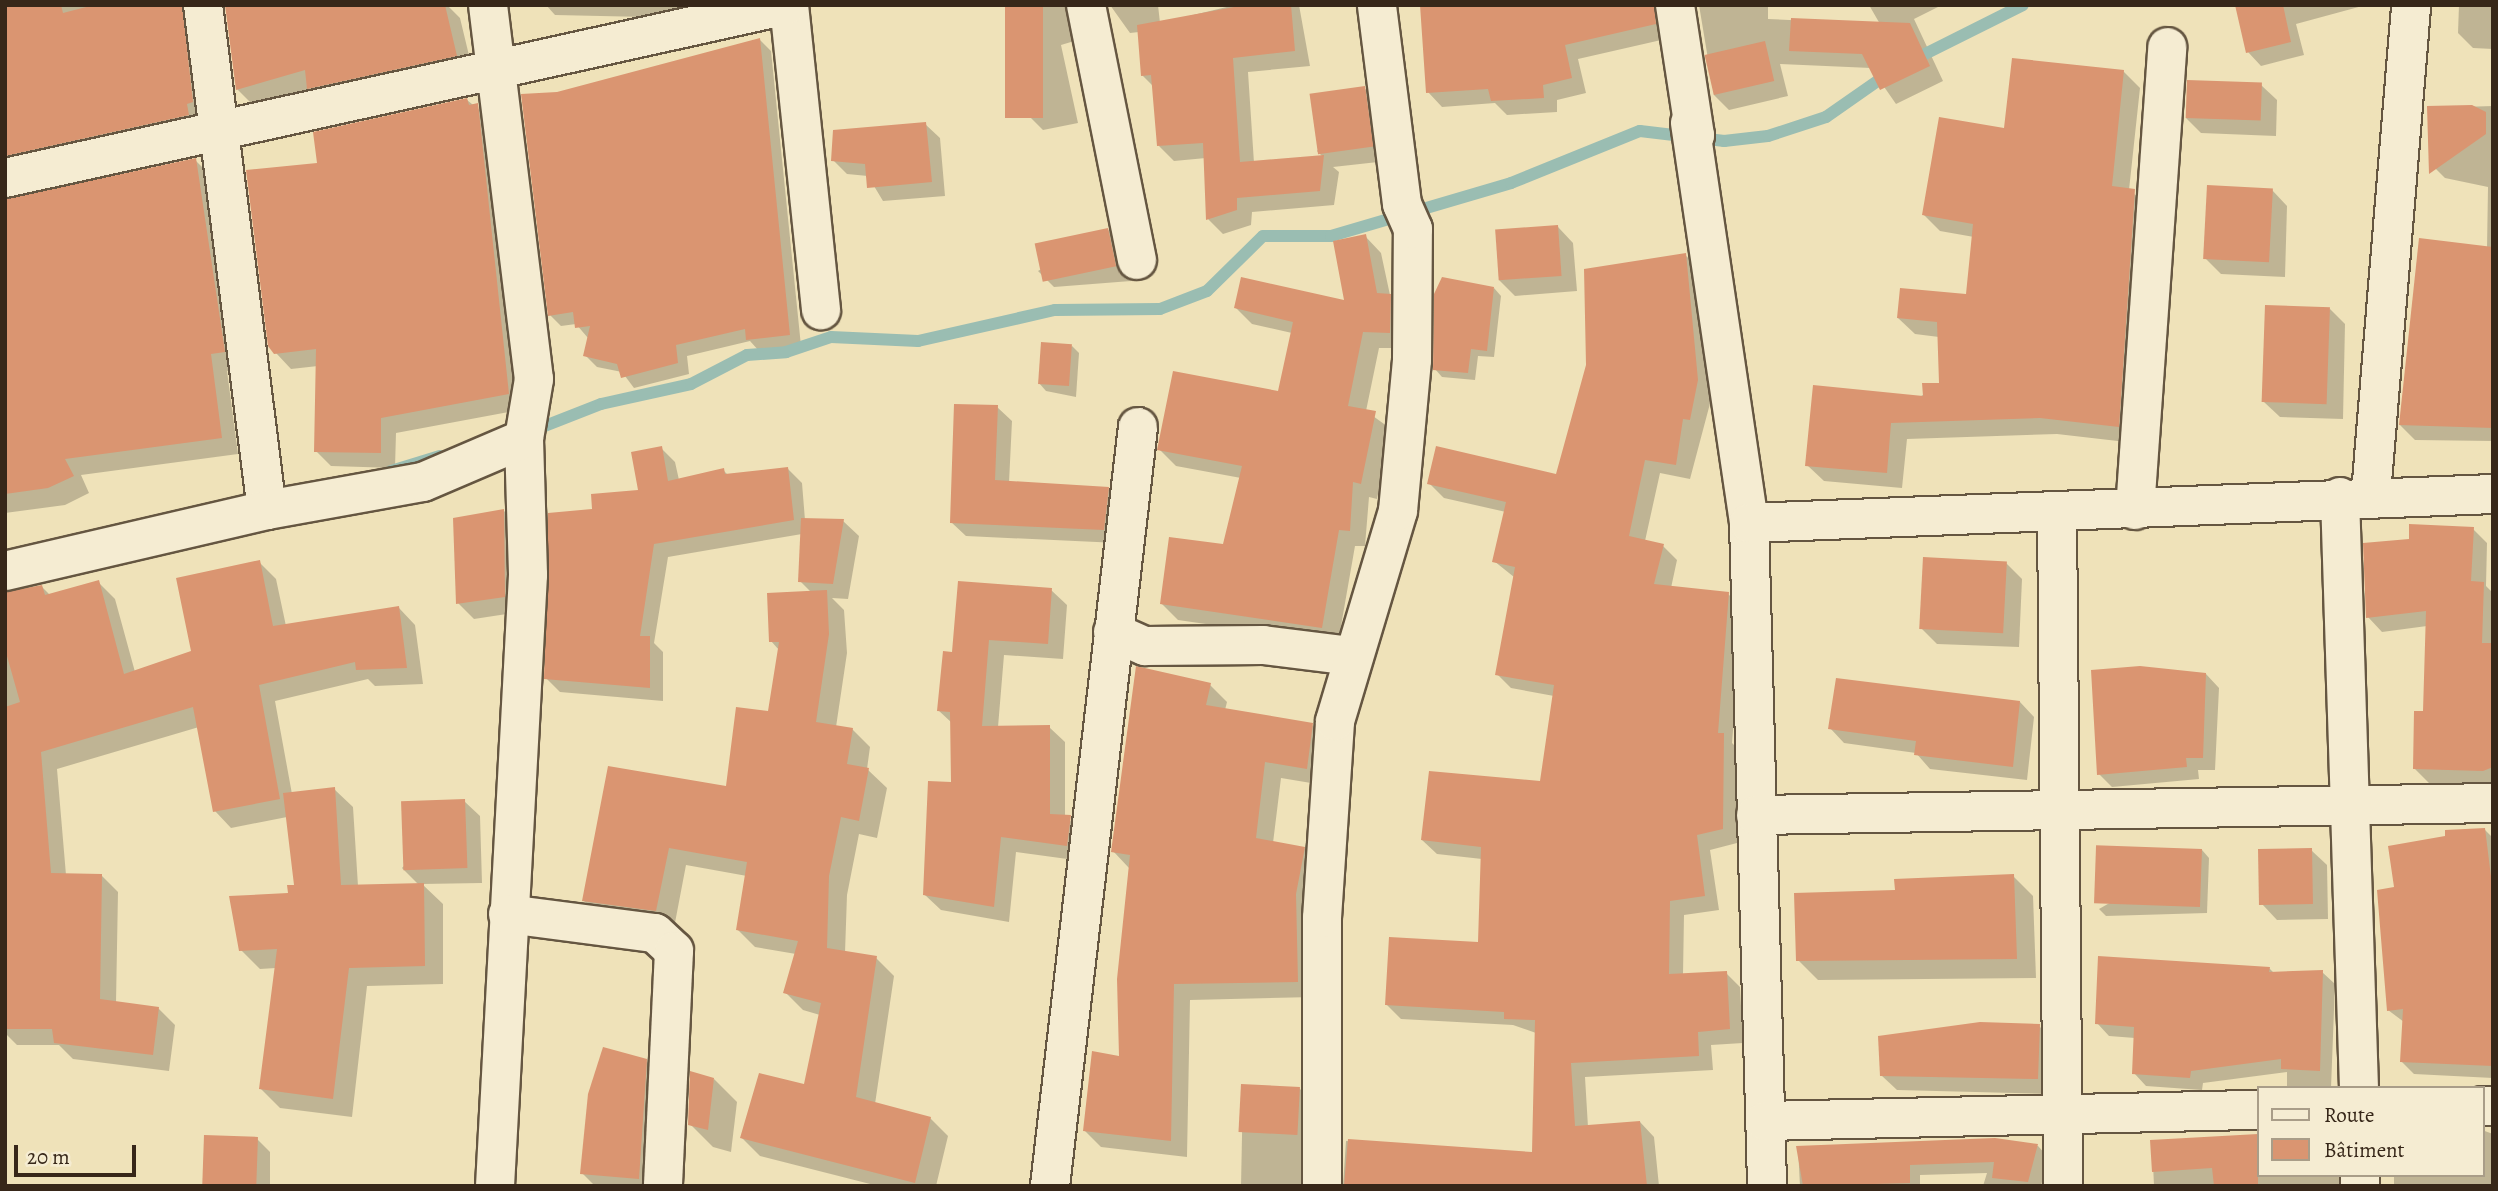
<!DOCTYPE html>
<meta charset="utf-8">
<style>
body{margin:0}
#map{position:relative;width:2498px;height:1191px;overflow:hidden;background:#efe2b9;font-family:Alegreya,serif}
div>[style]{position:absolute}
.shadow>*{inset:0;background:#0003}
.stream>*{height:12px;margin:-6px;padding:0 6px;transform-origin:6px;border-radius:6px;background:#9abdb2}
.building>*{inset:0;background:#da9571;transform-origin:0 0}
.roads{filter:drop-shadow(2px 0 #655641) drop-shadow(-2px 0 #655641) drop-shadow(0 2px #655641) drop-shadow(0 -2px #655641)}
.minor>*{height:38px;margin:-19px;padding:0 19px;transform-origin:19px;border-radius:19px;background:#f5ecd2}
span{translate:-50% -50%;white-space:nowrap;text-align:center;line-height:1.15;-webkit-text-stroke:5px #f5ecd2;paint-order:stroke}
.frame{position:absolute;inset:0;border:7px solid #372719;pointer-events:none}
.legend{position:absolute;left:2257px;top:1086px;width:228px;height:91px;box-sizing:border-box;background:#f5ecd2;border:2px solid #a99d88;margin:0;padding:9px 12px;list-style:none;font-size:21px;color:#372719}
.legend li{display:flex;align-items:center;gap:14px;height:35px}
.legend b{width:35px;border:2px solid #a99d88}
.scale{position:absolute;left:14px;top:1145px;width:122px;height:32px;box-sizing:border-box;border:4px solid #372719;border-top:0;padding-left:9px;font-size:21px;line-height:24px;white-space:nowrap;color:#372719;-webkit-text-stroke:5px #f5ecd2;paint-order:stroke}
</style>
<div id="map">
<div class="shadow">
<i style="clip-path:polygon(5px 5px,209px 5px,209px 119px,5px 184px)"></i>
<i style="clip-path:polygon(227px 5px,447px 5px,460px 18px,473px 72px,326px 105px,311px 90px,254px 106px,237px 89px)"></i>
<i style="clip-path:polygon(546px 5px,705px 5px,646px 17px,555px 15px)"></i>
<i style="clip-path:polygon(1006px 5px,1084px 5px,1081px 39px,1061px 45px,1078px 123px,1043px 130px,1029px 116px)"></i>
<i style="clip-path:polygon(1110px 5px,1158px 5px,1160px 23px,1235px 5px,1299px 5px,1310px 66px,1248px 72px,1254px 163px,1323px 157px,1317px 151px,1364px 88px,1380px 103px,1387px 161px,1333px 167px,1339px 172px,1334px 205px,1252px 212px,1251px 225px,1223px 234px,1208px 219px,1206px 158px,1174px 161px,1159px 146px,1154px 87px,1142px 75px,1139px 32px,1130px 33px)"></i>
<i style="clip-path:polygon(1421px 5px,1674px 5px,1670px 38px,1578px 59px,1586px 93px,1557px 100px,1557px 112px,1507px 115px,1495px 103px,1442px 107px,1428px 92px)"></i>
<i style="clip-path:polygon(1699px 5px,1768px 5px,1768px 19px,1880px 24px,1869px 5px,1942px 5px,1914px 19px,1943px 81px,1896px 104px,1871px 68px,1780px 64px,1788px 96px,1729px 110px,1714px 95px)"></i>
<i style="clip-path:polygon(2236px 5px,2366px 5px,2296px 24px,2304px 55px,2261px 66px,2248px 52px)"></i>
<i style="clip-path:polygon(2459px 5px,2493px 5px,2493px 49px,2473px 48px,2458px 33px)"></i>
<i style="clip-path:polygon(760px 40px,771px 51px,801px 346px,759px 351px,750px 341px,687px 356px,689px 374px,634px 388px,622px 372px,597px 367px,585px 355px,588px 338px,576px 324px,561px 326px,550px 315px,558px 94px)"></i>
<i style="clip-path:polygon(2123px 71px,2140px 88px,2129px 190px,2151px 207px,2135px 443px,2057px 434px,1907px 439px,1902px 488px,1824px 481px,1807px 465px,1941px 384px,1939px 337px,1915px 334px,1898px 318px,1968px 296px,1974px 237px,1940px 231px,1924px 215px,2006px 130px)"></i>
<i style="clip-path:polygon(2261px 85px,2277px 100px,2276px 136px,2201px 133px,2186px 118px)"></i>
<i style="clip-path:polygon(467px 100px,493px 121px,524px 409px,396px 433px,395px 468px,331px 466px,316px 451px,318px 366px,291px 369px,276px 353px,319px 165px)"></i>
<i style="clip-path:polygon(2493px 106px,2493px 441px,2415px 440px,2400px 425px,2487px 248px,2488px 187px,2445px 178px,2430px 163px,2429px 108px)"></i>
<i style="clip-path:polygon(925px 124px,940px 138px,945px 196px,883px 201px,868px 176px,847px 174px,833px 160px)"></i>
<i style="clip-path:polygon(195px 160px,212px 177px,241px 369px,227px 371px,238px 454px,81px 475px,89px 493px,65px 505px,5px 513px,5px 444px)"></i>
<i style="clip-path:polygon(2272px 190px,2287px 206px,2285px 277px,2221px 274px,2205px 258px)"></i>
<i style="clip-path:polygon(1558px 227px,1573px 243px,1577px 291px,1515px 296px,1499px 280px)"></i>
<i style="clip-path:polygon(1108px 230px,1123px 246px,1131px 281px,1054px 287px,1038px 271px)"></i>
<i style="clip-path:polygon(1365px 236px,1381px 253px,1390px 295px,1406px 312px,1406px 348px,1379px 348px,1366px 411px,1391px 429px,1377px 499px,1369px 497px,1365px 546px,1355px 546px,1338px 643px,1178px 620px,1162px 604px,1224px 546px,1241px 478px,1176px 466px,1159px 449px,1280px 393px,1292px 333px,1252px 324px,1236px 308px,1346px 303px)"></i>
<i style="clip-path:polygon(1685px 255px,1700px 269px,1712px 396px,1690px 479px,1660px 473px,1645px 541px,1663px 546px,1677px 560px,1671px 588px,1728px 594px,1743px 608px,1732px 743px,1738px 749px,1737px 843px,1710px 850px,1719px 910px,1684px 915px,1683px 975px,1726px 973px,1740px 987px,1743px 1043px,1711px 1045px,1713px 1070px,1585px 1077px,1588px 1127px,1640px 1122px,1654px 1137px,1659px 1186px,1343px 1186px,1346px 1141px,1533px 1154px,1536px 1033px,1513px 1025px,1401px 1019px,1386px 1004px,1480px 944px,1482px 859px,1437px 854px,1422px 840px,1541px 783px,1554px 696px,1511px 688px,1497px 674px,1514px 577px,1494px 561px,1506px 512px,1444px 498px,1429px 483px,1557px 476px)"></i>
<i style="clip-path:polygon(1494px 288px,1501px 296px,1494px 357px,1478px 356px,1475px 380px,1442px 377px,1435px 369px)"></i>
<i style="clip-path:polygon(2330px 309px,2345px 324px,2343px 419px,2280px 417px,2264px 402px)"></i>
<i style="clip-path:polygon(1072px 346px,1079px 353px,1076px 397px,1046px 391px,1039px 383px)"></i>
<i style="clip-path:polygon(997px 407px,1012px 421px,1009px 483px,1108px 489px,1123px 503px,1118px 543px,966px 536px,951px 522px)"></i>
<i style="clip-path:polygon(661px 448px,675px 462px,679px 480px,723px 470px,729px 476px,788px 469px,802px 483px,805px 520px,843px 521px,859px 536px,848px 599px,832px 598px,844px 610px,847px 653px,836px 727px,852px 729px,870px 747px,867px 769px,887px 788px,877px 838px,859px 834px,847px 895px,845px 953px,876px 958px,894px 976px,875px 1104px,930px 1118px,948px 1136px,936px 1186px,878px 1186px,760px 1156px,742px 1138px,805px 1087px,820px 1015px,803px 1010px,785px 992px,796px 954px,755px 947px,737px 929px,747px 876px,686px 865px,674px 928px,602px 919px,584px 901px,727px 788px,770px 713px,779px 650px,771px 641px,812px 593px,800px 581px,802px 534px,668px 557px,654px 643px,663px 652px,663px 701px,560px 692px,546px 678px,594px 510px,640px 492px)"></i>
<i style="clip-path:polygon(504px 511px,519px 526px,520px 612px,474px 619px,458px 603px)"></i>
<i style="clip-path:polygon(2473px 529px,2487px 543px,2486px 586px,2493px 593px,2493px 783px,2429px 783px,2415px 769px,2425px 713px,2427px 626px,2382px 632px,2368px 617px,2410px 540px)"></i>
<i style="clip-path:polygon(259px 562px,276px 579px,286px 626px,399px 608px,415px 625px,423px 684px,375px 686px,368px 679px,275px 701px,292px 794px,334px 789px,353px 807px,358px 886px,419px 885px,402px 868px,464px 801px,480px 816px,482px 883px,422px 884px,443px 904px,443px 984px,367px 986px,352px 1117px,280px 1108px,261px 1089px,276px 968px,260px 969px,241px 950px,296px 887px,287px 817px,231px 828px,215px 811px,199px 727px,57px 769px,66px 875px,101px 875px,118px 892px,116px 1003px,158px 1008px,175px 1025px,169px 1071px,73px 1059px,59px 1045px,17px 1045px,5px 1033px,5px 593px,42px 587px,50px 595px,98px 582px,115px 599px,135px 672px,193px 652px)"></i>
<i style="clip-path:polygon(2006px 563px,2022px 579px,2019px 647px,1937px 644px,1921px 628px)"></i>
<i style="clip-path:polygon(1051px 590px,1067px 605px,1063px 659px,1004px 655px,998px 727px,1049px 727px,1065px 742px,1065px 817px,1086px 833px,1082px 861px,1016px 852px,1009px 922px,941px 910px,925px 895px,953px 784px,952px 723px,938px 710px,954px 654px)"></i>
<i style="clip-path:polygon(2206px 674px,2219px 688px,2215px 770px,2198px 770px,2199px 779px,2112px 787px,2099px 774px)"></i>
<i style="clip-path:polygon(1210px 685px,1227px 702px,1225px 710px,1312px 725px,1329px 741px,1323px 785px,1281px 778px,1273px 843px,1304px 848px,1321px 865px,1314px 997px,1190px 1000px,1187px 1157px,1101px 1147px,1084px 1130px,1121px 1059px,1129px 868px,1113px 851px)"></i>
<i style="clip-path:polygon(2020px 702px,2034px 717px,2027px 780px,1930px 769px,1916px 753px,1844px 743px,1830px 728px)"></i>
<i style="clip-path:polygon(2485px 830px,2493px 838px,2493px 1078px,2414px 1074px,2401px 1061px,2404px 1022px,2388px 1010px,2396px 889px)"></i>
<i style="clip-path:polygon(2202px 850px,2209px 858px,2207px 913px,2106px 916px,2099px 909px)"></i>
<i style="clip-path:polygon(2311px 850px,2327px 865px,2328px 919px,2277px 920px,2262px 904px)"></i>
<i style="clip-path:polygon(2013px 876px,2033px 896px,2036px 978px,1818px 980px,1798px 960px,1896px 892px)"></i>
<i style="clip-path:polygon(2269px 968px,2275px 974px,2322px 972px,2335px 984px,2331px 1088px,2287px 1088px,2287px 1072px,2203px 1083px,2202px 1090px,2146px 1086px,2134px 1073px,2135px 1038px,2109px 1036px,2097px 1023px)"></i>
<i style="clip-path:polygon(2039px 1026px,2054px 1041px,2052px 1094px,1897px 1090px,1881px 1075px)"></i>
<i style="clip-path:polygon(646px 1061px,662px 1077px,655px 1186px,595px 1186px,582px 1173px)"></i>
<i style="clip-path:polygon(714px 1079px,737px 1102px,731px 1152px,713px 1147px,690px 1124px)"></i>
<i style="clip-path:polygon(1243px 1086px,1299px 1088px,1314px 1103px,1315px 1186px,1241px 1186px)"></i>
<i style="clip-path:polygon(2482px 1130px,2493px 1134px,2493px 1186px,2394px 1186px,2394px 1175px,2482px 1175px)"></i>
<i style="clip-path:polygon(2258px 1136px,2258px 1175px,2340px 1175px,2340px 1186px,2154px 1186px,2152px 1142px)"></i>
<i style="clip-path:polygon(257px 1139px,270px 1152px,270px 1186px,205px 1186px)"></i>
<i style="clip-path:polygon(1995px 1139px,2038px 1146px,2048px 1157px,2041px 1186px,1983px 1186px,1987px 1173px,1920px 1175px,1920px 1186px,1800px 1186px,1798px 1148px)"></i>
</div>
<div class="stream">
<i style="left:1911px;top:61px;width:125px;rotate:-26.6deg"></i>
<i style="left:532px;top:431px;width:74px;rotate:-21.4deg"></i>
<i style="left:601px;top:404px;width:92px;rotate:-12.5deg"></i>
<i style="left:691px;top:384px;width:63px;rotate:-27.4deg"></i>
<i style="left:747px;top:355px;width:39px;rotate:-4deg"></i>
<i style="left:786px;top:352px;width:47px;rotate:-18.4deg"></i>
<i style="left:831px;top:337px;width:87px;rotate:2.6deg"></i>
<i style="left:918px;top:341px;width:140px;rotate:-12.8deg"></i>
<i style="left:1055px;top:310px;width:105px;rotate:-0.5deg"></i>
<i style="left:1160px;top:309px;width:50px;rotate:-21deg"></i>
<i style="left:1207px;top:291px;width:78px;rotate:-44.5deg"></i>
<i style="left:1263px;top:236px;width:68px"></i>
<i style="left:1331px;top:236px;width:188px;rotate:-16.4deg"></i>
<i style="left:1511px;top:183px;width:139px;rotate:-22deg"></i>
<i style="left:1640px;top:131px;width:85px;rotate:6.8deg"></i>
<i style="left:1724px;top:141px;width:44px;rotate:-6.5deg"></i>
<i style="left:1768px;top:136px;width:61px;rotate:-18.1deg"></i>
<i style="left:1826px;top:117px;width:77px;rotate:-34.9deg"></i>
<i style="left:391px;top:471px;width:51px;rotate:-17deg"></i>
</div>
<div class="building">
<i style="clip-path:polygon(5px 5px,61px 5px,63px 13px,94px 5px,182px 5px,193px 102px,187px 104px,189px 115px,5px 156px)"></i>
<i style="clip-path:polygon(225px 5px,445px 5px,457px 56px,307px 89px,305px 70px,236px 90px)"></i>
<i style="left:1005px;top:5px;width:38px;height:113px"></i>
<i style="clip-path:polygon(1245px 5px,1291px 5px,1295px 51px,1233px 58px,1240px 162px,1324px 155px,1320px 191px,1237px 198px,1237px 210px,1206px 220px,1203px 143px,1157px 146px,1151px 75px,1141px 76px,1137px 25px)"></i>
<i style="clip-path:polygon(1420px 5px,1654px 5px,1656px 24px,1565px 45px,1572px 78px,1543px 85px,1544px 98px,1491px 101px,1488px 89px,1426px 93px)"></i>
<i style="clip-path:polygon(2235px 5px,2283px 5px,2291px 42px,2246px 53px)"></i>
<i style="clip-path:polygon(1791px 18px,1910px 23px,1930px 66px,1880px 90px,1862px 54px,1789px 51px)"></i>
<i style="clip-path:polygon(760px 38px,790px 335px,746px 340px,745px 329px,676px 345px,678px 363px,621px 378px,617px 364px,583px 356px,590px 326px,575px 328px,573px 312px,548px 316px,521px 94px,557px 92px)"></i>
<i style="left:1765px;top:41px;width:41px;height:62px;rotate:77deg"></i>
<i style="clip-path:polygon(2012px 58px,2124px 70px,2112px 186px,2135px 189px,2119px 427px,2040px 418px,1891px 423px,1887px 473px,1805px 466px,1813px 385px,1923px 396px,1922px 383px,1939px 383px,1937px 322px,1897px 318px,1900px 288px,1966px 294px,1973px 224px,1922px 215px,1939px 117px,2004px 128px)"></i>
<i style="left:2187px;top:80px;width:75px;height:38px;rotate:2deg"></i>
<i style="left:1365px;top:86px;width:61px;height:56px;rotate:82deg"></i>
<i style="clip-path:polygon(467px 98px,469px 105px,478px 103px,509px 394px,381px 418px,381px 453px,314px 452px,316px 349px,274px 354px,268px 346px,246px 170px,317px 163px,313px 132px)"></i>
<i style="clip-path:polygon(2472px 105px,2486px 112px,2486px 134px,2429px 174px,2427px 106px)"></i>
<i style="clip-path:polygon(926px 122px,932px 182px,867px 188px,865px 164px,831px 161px,833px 130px)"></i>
<i style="clip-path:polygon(196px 158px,225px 352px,211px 354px,222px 438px,65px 459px,74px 476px,48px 488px,5px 494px,5px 199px)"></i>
<i style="left:2207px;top:185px;width:66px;height:74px;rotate:3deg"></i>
<i style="left:1558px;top:225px;width:51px;height:63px;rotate:86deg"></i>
<i style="left:1108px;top:228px;width:39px;height:75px;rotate:78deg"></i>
<i style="clip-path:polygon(1366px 234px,1377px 293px,1391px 294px,1390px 333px,1363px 332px,1348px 406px,1376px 411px,1361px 484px,1353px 482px,1350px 531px,1339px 530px,1322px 628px,1160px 604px,1169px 537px,1223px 544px,1242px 466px,1157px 450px,1173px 371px,1278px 391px,1293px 322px,1234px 308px,1241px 277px,1344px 300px,1333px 241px)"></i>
<i style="clip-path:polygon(2419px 238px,2493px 247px,2493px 428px,2399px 425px)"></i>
<i style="clip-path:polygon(1686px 253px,1698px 380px,1690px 420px,1683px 419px,1676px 465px,1645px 460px,1629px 536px,1664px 544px,1654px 584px,1729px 592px,1718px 733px,1724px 733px,1723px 829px,1697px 835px,1705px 896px,1670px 901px,1669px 974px,1727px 971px,1730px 1029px,1698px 1032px,1699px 1056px,1571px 1063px,1575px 1126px,1640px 1121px,1647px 1186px,1344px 1186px,1348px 1139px,1532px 1152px,1535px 1020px,1504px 1019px,1504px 1012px,1385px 1005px,1389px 937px,1478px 942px,1481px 847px,1421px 840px,1429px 771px,1540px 781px,1554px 685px,1495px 675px,1515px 567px,1492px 562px,1506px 502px,1427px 484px,1436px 446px,1556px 474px,1586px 365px,1584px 269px)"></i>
<i style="clip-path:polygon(1442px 277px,1494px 287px,1487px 351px,1471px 349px,1468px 373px,1433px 370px,1434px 294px)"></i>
<i style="left:2265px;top:305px;width:65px;height:97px;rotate:2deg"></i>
<i style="left:1041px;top:342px;width:31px;height:42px;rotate:4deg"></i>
<i style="clip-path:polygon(954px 404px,998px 405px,995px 480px,1109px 487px,1104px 530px,950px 523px)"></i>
<i style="clip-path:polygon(662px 446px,668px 481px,724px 468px,725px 474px,788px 467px,794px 520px,654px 544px,640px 636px,650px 636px,650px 688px,544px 679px,548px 513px,592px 509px,591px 494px,638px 490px,631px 452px)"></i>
<i style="clip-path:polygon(504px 509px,505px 597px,456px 604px,453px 518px)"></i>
<i style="clip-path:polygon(801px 518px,844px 519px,833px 584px,798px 582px)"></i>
<i style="clip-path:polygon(2409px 524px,2474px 527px,2471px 581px,2484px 582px,2482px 643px,2493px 643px,2493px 767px,2483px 771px,2413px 769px,2414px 711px,2423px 711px,2426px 611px,2366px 618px,2363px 543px,2409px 539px)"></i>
<i style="left:1923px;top:557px;width:84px;height:72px;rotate:3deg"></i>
<i style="clip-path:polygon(260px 560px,273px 626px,399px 606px,407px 668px,356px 670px,355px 662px,259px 685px,280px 799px,213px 812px,193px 707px,41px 752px,51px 873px,102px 874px,100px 999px,159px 1007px,153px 1055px,54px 1043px,52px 1029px,5px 1029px,5px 707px,20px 702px,5px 649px,5px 592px,42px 585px,45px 595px,99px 580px,124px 674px,191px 651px,176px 578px)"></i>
<i style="clip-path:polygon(958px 581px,1052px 588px,1048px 644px,989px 640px,982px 726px,1050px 725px,1050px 814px,1071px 815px,1067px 846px,1001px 837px,994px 907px,923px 895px,928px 781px,951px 782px,950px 712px,937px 711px,943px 651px,952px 652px)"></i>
<i style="clip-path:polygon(827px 590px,829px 634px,816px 722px,853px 728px,847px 764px,869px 768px,859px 821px,841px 817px,829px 876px,827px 948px,877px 956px,856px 1097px,931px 1117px,915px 1183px,740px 1138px,759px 1073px,804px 1084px,821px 1003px,783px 993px,798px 941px,736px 930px,747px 862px,669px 848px,656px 911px,582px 901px,608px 766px,726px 786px,736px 707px,768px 711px,779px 642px,769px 642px,767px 593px)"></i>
<i style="clip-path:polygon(1136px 666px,1211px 683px,1206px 705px,1313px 723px,1307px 769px,1265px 762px,1256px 838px,1305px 847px,1296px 894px,1298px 982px,1174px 984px,1171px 1141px,1083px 1131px,1092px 1051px,1119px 1056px,1117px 979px,1130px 855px,1111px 852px)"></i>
<i style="clip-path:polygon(2140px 666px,2206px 673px,2203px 758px,2186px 758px,2187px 767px,2097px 775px,2091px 670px)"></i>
<i style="clip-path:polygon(1836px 678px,2020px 701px,2013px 767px,1914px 755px,1916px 741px,1828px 729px)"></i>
<i style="clip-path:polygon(335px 787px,341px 885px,424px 883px,425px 966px,349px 968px,333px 1099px,259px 1089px,277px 949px,239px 951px,229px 896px,288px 893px,287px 885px,294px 885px,283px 793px)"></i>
<i style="left:465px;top:799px;width:69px;height:64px;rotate:88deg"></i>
<i style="clip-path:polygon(2485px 828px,2493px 893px,2493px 1066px,2400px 1062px,2403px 1009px,2387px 1011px,2377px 890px,2394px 887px,2388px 846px,2445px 836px,2445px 830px)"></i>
<i style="left:2312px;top:848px;width:56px;height:54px;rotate:89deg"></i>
<i style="left:2202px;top:849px;width:58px;height:106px;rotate:92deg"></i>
<i style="clip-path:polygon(2014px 874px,2017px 959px,1796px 961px,1794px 893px,1895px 890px,1894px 879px)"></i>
<i style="clip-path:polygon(2098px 956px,2270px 967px,2269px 972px,2323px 970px,2320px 1071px,2281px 1069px,2281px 1059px,2191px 1071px,2190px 1078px,2132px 1074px,2134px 1027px,2095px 1024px)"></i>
<i style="clip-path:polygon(1980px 1022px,2040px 1024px,2038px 1079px,1880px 1076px,1878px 1036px)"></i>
<i style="clip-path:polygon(603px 1047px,647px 1059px,639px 1179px,580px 1174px,588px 1094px)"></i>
<i style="clip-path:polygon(690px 1071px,714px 1078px,708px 1130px,688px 1125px)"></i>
<i style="left:1241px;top:1084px;width:59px;height:48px;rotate:3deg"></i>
<i style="clip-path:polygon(2258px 1134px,2258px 1186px,2214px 1186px,2212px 1168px,2152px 1172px,2150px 1140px)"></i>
<i style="left:204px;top:1135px;width:54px;height:51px;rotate:2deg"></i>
<i style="clip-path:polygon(1995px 1138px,2038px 1144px,2028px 1182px,1992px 1178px,1994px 1162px,1910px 1165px,1910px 1183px,1803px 1186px,1796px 1146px)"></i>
</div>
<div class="roads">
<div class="minor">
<i style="left:203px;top:5px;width:509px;rotate:82.78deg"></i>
<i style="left:488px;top:5px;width:377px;rotate:83deg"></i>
<i style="left:534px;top:379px;width:61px;rotate:99.5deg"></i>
<i style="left:524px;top:439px;width:136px;rotate:88.3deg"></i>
<i style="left:528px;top:575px;width:612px;rotate:93.09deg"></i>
<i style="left:789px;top:5px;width:307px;rotate:84deg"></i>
<i style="left:1086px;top:5px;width:260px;rotate:78.7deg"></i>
<i style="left:1675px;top:5px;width:132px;rotate:81.3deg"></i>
<i style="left:1695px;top:135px;width:11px;rotate:-112deg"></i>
<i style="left:1690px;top:123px;width:404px;rotate:81.6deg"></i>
<i style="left:1749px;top:523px;width:663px;rotate:88.44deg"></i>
<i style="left:5px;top:178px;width:801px;rotate:-12.47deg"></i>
<i style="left:2371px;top:494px;width:491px;rotate:-85.3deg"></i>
<i style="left:2340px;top:497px;width:591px;rotate:88.16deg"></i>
<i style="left:2135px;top:510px;width:464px;rotate:-86deg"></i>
<i style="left:2057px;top:513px;width:673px;rotate:89.49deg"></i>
<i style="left:1749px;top:523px;width:745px;rotate:-2.23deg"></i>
<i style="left:5px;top:571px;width:269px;rotate:-13.1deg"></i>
<i style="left:267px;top:510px;width:158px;rotate:-10.2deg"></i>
<i style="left:423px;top:482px;width:110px;rotate:-23.1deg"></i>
<i style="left:1113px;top:632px;width:35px;rotate:24deg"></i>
<i style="left:1145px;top:646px;width:118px;rotate:-0.5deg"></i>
<i style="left:1263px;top:645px;width:89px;rotate:7.1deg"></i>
<i style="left:1756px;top:815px;width:737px;rotate:-0.93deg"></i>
<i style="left:508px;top:914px;width:148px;rotate:7.4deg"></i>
<i style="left:655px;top:933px;width:26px;rotate:43deg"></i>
<i style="left:674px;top:951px;width:235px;rotate:92.7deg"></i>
<i style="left:2482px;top:1106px;width:11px"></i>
<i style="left:1765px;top:1121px;width:493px;rotate:-1.3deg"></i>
<i style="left:2360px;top:1175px;width:11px;rotate:90deg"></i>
<i style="left:1050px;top:1186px;width:764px;rotate:-83.39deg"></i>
<i style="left:1322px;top:1186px;width:268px;rotate:-90deg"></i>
<i style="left:1322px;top:918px;width:197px;rotate:-86.2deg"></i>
<i style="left:1335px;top:721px;width:219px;rotate:-73.3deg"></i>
<i style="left:1398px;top:511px;width:152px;rotate:-84.7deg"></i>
<i style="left:1412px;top:360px;width:131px;rotate:-89.6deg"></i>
<i style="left:1413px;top:229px;width:27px;rotate:-114deg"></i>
<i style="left:1402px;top:204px;width:201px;rotate:-97.2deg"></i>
</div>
</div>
<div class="frame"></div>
<ul class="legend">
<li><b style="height:9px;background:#f5ecd2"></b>Route</li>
<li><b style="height:19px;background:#da9571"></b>Bâtiment</li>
</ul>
<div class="scale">20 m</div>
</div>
